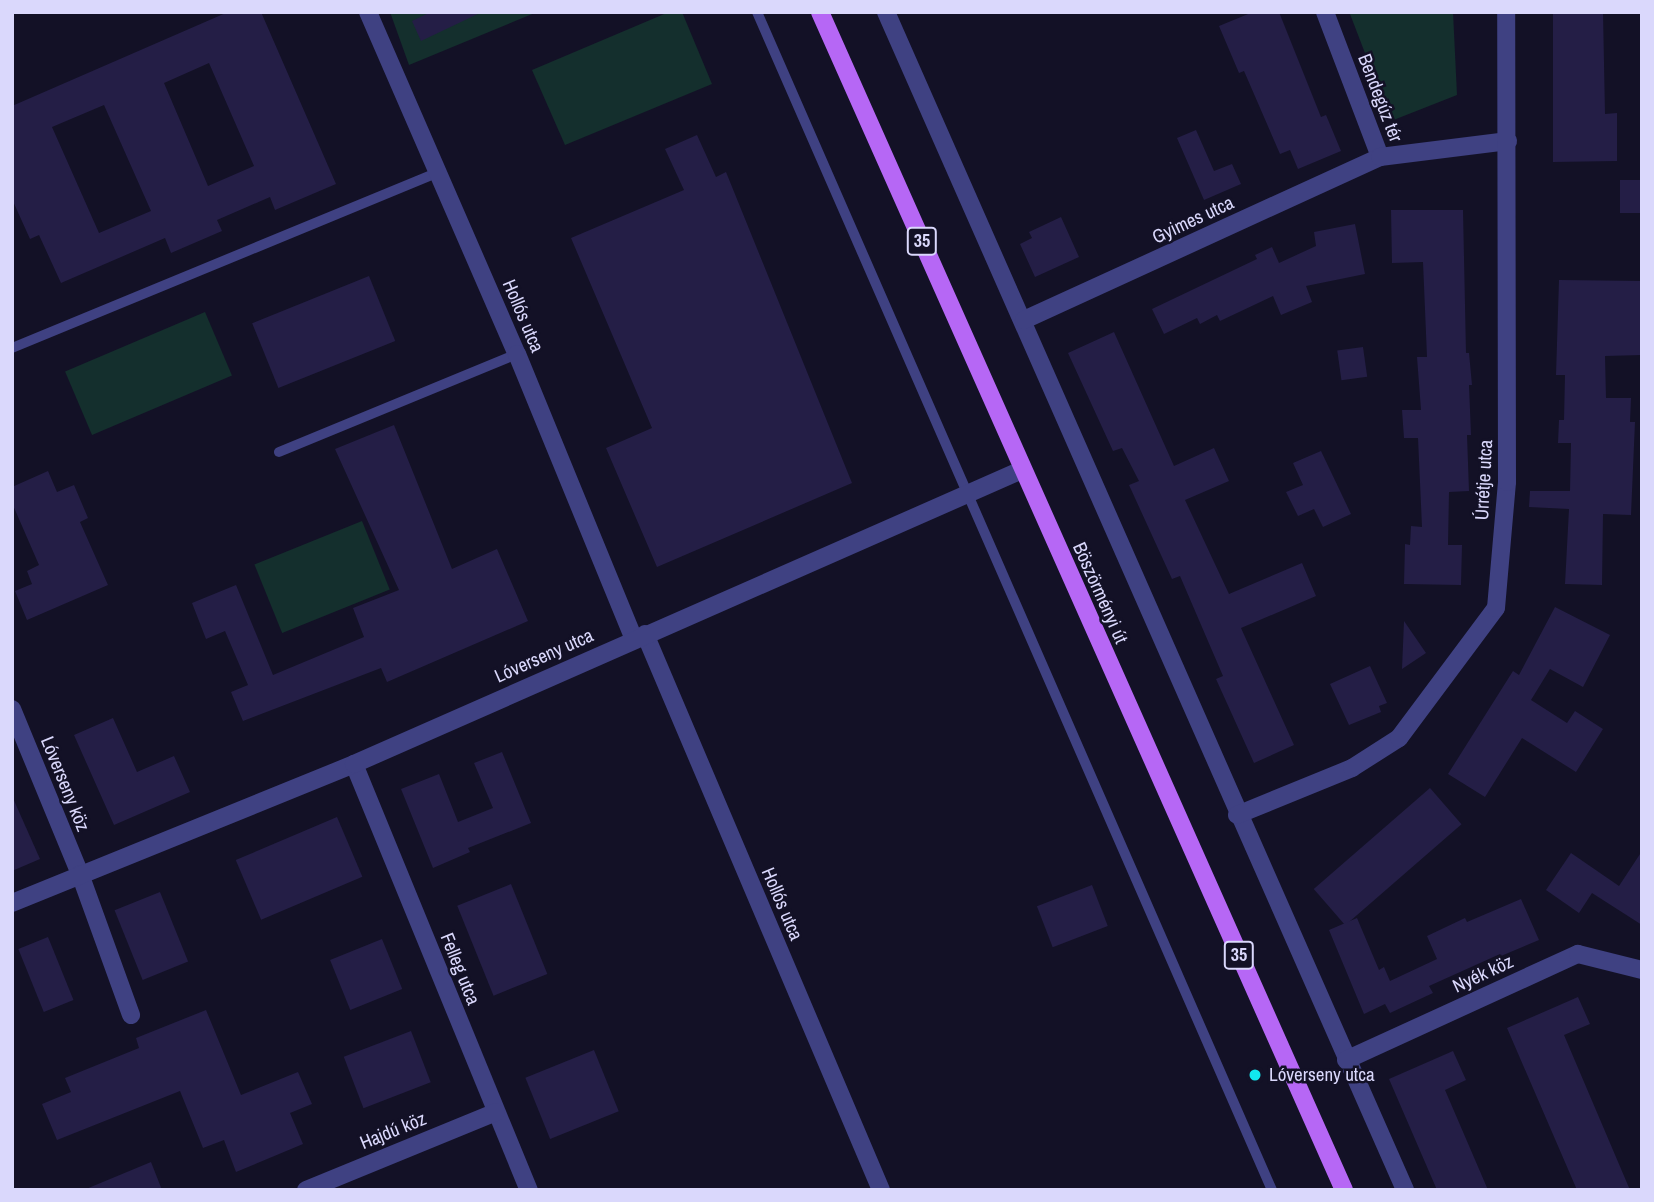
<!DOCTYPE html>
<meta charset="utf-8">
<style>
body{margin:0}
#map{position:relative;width:1654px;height:1202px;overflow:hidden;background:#131126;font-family:"Archivo Narrow",sans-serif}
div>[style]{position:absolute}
.green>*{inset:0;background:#142f2d;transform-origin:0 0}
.building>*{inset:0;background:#241e46;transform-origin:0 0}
.lane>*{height:10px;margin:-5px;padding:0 5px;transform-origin:5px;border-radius:5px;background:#3f4182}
.street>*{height:18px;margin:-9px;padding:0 9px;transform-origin:9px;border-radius:9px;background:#3f4182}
.primary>*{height:18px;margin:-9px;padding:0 9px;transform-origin:9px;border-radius:9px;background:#b667f5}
.dots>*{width:19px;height:19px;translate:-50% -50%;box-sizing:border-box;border:4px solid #131126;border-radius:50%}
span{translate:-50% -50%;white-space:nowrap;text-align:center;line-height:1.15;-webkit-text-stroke:5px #131126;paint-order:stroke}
.shield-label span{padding:2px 5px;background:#131126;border:2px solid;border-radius:5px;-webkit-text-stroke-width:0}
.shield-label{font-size:18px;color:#dad8fc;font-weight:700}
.street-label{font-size:19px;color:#dad8fc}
.poi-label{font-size:19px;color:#dad8fc}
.left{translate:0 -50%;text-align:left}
.frame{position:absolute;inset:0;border:14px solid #dad8fc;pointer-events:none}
</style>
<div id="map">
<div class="green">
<i style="clip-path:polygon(390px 12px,537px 12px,409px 65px)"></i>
<i style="clip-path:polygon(669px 12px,682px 12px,712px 84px,565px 145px,532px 70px)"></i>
<i style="clip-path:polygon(1355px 12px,1453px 12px,1457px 95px,1391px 121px,1350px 14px)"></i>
<i style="left:205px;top:312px;width:69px;height:152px;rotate:67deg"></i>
<i style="left:362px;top:521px;width:74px;height:116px;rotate:68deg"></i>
</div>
<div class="building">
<i style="clip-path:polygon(evenodd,228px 12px,261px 12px,336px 184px,275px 210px,270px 197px,217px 220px,222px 231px,171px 253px,165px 238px,61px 283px,39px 235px,30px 239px,12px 199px,12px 106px,228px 12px,209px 63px,254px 166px,208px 186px,164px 83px,209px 63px,228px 12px,104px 105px,151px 211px,99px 233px,52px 127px,104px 105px)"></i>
<i style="clip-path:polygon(431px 12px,482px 12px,421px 41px,412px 21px)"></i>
<i style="clip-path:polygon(1253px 12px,1279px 12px,1321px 117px,1326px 115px,1341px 151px,1298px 169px,1290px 150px,1280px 154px,1244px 71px,1239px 73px,1219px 26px)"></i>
<i style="clip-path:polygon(1553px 12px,1603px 12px,1605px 114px,1617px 113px,1617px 161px,1553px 162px)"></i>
<i style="clip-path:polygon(1196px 130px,1214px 171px,1232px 164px,1241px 184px,1204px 200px,1177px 138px)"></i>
<i style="clip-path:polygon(697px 135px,716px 177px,726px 172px,852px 483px,657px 567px,606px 448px,652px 428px,571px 238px,684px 190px,665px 149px)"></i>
<i style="left:1620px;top:180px;width:22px;height:33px"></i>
<i style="clip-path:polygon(1391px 210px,1463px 210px,1466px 353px,1469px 353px,1472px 385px,1469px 385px,1471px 435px,1467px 435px,1469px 491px,1449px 492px,1448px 545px,1462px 545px,1461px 585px,1404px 584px,1405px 544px,1410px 545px,1411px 526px,1422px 527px,1418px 438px,1404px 438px,1402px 410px,1421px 410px,1417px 357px,1427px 357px,1423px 262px,1392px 263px)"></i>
<i style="clip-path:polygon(1061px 217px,1079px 257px,1035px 277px,1020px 244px,1032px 238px,1029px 232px)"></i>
<i style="clip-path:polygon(1355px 224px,1365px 274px,1306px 286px,1312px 302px,1281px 315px,1273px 296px,1220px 321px,1217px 315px,1200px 324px,1197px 318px,1164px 334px,1152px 309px,1257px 259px,1255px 255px,1272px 247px,1279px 263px,1316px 246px,1314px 232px)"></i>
<i style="left:369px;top:276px;width:70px;height:126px;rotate:68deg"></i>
<i style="clip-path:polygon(1559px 280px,1642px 281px,1642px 355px,1605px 356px,1606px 398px,1631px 398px,1630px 422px,1635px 422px,1631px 515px,1603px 514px,1602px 585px,1565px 584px,1569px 509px,1529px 507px,1530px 491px,1570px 491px,1571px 443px,1558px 443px,1559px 420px,1564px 420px,1565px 375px,1556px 375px)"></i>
<i style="clip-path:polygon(1114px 332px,1174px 466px,1214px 448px,1229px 481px,1185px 500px,1229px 594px,1302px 563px,1316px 596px,1241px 628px,1294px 745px,1254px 763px,1216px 679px,1223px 676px,1180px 576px,1172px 579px,1129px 485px,1139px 481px,1122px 448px,1113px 451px,1068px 353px)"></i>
<i style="left:1363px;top:347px;width:30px;height:26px;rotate:82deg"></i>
<i style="clip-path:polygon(394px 425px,452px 569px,497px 549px,528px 621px,387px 682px,381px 668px,243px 721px,231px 692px,248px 685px,225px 631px,206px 639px,192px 603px,236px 585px,273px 675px,364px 637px,353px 608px,399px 590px,335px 449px)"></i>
<i style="clip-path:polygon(1321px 451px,1351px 514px,1323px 527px,1314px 509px,1298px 516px,1286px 492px,1303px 485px,1293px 463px)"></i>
<i style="clip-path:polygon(48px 471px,57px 492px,74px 485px,88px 518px,80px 522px,108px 585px,27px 620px,15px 591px,32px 584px,27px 571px,39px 565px,12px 503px,12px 487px)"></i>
<i style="clip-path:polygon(1555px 607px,1610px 635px,1583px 687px,1550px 669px,1531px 700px,1567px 723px,1575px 711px,1603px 729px,1576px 772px,1522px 738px,1485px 797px,1448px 774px,1513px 671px,1519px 675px)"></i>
<i style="clip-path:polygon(1404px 621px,1426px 653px,1402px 669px)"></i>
<i style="clip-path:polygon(1370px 666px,1387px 703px,1379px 706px,1381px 712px,1349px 725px,1330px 684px)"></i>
<i style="clip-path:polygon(113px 718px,137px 772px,174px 756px,190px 792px,114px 825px,74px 735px)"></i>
<i style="clip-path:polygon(502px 752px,531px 823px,468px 848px,470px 852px,433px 868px,401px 789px,439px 774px,458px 822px,493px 808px,474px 763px)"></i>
<i style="left:1430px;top:788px;width:48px;height:154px;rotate:49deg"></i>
<i style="clip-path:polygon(12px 796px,40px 859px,12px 871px)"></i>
<i style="left:337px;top:817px;width:65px;height:110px;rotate:67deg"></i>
<i style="clip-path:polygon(1642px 851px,1642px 925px,1592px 893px,1579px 913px,1546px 890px,1571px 853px,1619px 886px)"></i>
<i style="left:511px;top:884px;width:97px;height:58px;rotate:68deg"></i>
<i style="left:1092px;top:885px;width:44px;height:59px;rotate:69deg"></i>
<i style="left:160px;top:892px;width:75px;height:49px;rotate:68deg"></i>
<i style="clip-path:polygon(1521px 899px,1539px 940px,1501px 956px,1500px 954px,1429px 986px,1433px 993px,1390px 1013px,1385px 1004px,1364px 1014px,1329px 930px,1357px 918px,1379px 970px,1384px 967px,1390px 981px,1437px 959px,1427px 936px,1465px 918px,1467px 922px)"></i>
<i style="left:48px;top:937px;width:68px;height:32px;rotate:68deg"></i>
<i style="left:382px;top:939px;width:54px;height:56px;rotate:68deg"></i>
<i style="clip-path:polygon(1578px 997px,1590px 1024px,1564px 1035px,1630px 1190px,1577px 1190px,1507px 1028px)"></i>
<i style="clip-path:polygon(206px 1010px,241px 1095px,298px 1072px,312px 1104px,290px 1113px,303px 1144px,236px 1172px,224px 1140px,203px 1148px,180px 1091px,57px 1140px,42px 1104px,71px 1092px,65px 1078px,139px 1048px,136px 1038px)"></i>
<i style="left:411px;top:1031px;width:55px;height:72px;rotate:69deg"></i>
<i style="left:594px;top:1050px;width:66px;height:74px;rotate:68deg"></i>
<i style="clip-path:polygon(1453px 1051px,1466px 1080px,1445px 1090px,1488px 1190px,1437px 1190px,1389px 1079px)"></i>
<i style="clip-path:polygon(151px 1162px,162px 1190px,86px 1190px,86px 1189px)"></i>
</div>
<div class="lane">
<i style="left:757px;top:12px;width:1286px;rotate:66.39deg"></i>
<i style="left:12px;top:348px;width:462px;rotate:-22.4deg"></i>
<i style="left:279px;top:452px;width:257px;rotate:-22.4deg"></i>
</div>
<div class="street">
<i style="left:368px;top:12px;width:373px;rotate:66.5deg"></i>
<i style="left:517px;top:354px;width:308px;rotate:67.7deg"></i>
<i style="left:886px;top:12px;width:1287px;rotate:66.22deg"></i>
<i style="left:1325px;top:12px;width:155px;rotate:69.2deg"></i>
<i style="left:1024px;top:320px;width:392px;rotate:-24.6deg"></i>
<i style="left:1380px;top:157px;width:129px;rotate:-7.1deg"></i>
<i style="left:645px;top:634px;width:604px;rotate:67deg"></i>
<i style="left:12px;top:709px;width:178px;rotate:67.6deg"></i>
<i style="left:80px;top:874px;width:150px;rotate:70.1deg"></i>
<i style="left:354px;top:764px;width:461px;rotate:67.7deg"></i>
<i style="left:1237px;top:815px;width:124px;rotate:-22.2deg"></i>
<i style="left:1352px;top:768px;width:56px;rotate:-32.6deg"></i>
<i style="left:1399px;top:738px;width:162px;rotate:-53.3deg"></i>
<i style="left:1496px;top:608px;width:126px;rotate:-85deg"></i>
<i style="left:1507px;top:482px;width:470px;rotate:-90.1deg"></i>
<i style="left:12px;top:903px;width:369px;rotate:-22.1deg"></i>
<i style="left:354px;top:764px;width:730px;rotate:-23.76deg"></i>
<i style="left:1346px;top:1060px;width:255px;rotate:-24.6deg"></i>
<i style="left:1578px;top:954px;width:66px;rotate:14deg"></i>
<i style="left:306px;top:1190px;width:205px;rotate:-22.3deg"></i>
</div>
<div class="primary">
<i style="left:820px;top:12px;width:1289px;rotate:66.02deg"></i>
</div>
<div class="dots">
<i style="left:1255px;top:1075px;background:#11e8ef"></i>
</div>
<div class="shield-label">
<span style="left:922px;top:241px">35</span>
<span style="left:1239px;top:955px">35</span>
</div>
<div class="street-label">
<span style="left:1380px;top:98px;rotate:69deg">Bendegúz tér</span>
<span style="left:1193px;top:220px;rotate:-25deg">Gyimes utca</span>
<span style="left:523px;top:316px;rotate:67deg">Hollós utca</span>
<span style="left:1484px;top:480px;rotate:-87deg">Úrrétje utca</span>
<span style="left:1100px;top:593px;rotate:66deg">Böszörményi út</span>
<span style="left:544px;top:656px;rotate:-24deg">Lóverseny utca</span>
<span style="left:65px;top:784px;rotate:68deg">Lóverseny köz</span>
<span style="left:782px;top:904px;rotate:67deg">Hollós utca</span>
<span style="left:460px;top:969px;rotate:68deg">Felleg utca</span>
<span style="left:1483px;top:974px;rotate:-25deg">Nyék köz</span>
<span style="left:393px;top:1131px;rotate:-22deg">Hajdú köz</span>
</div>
<div class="poi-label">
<span class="left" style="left:1269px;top:1075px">Lóverseny utca</span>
</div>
<div class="frame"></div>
</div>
